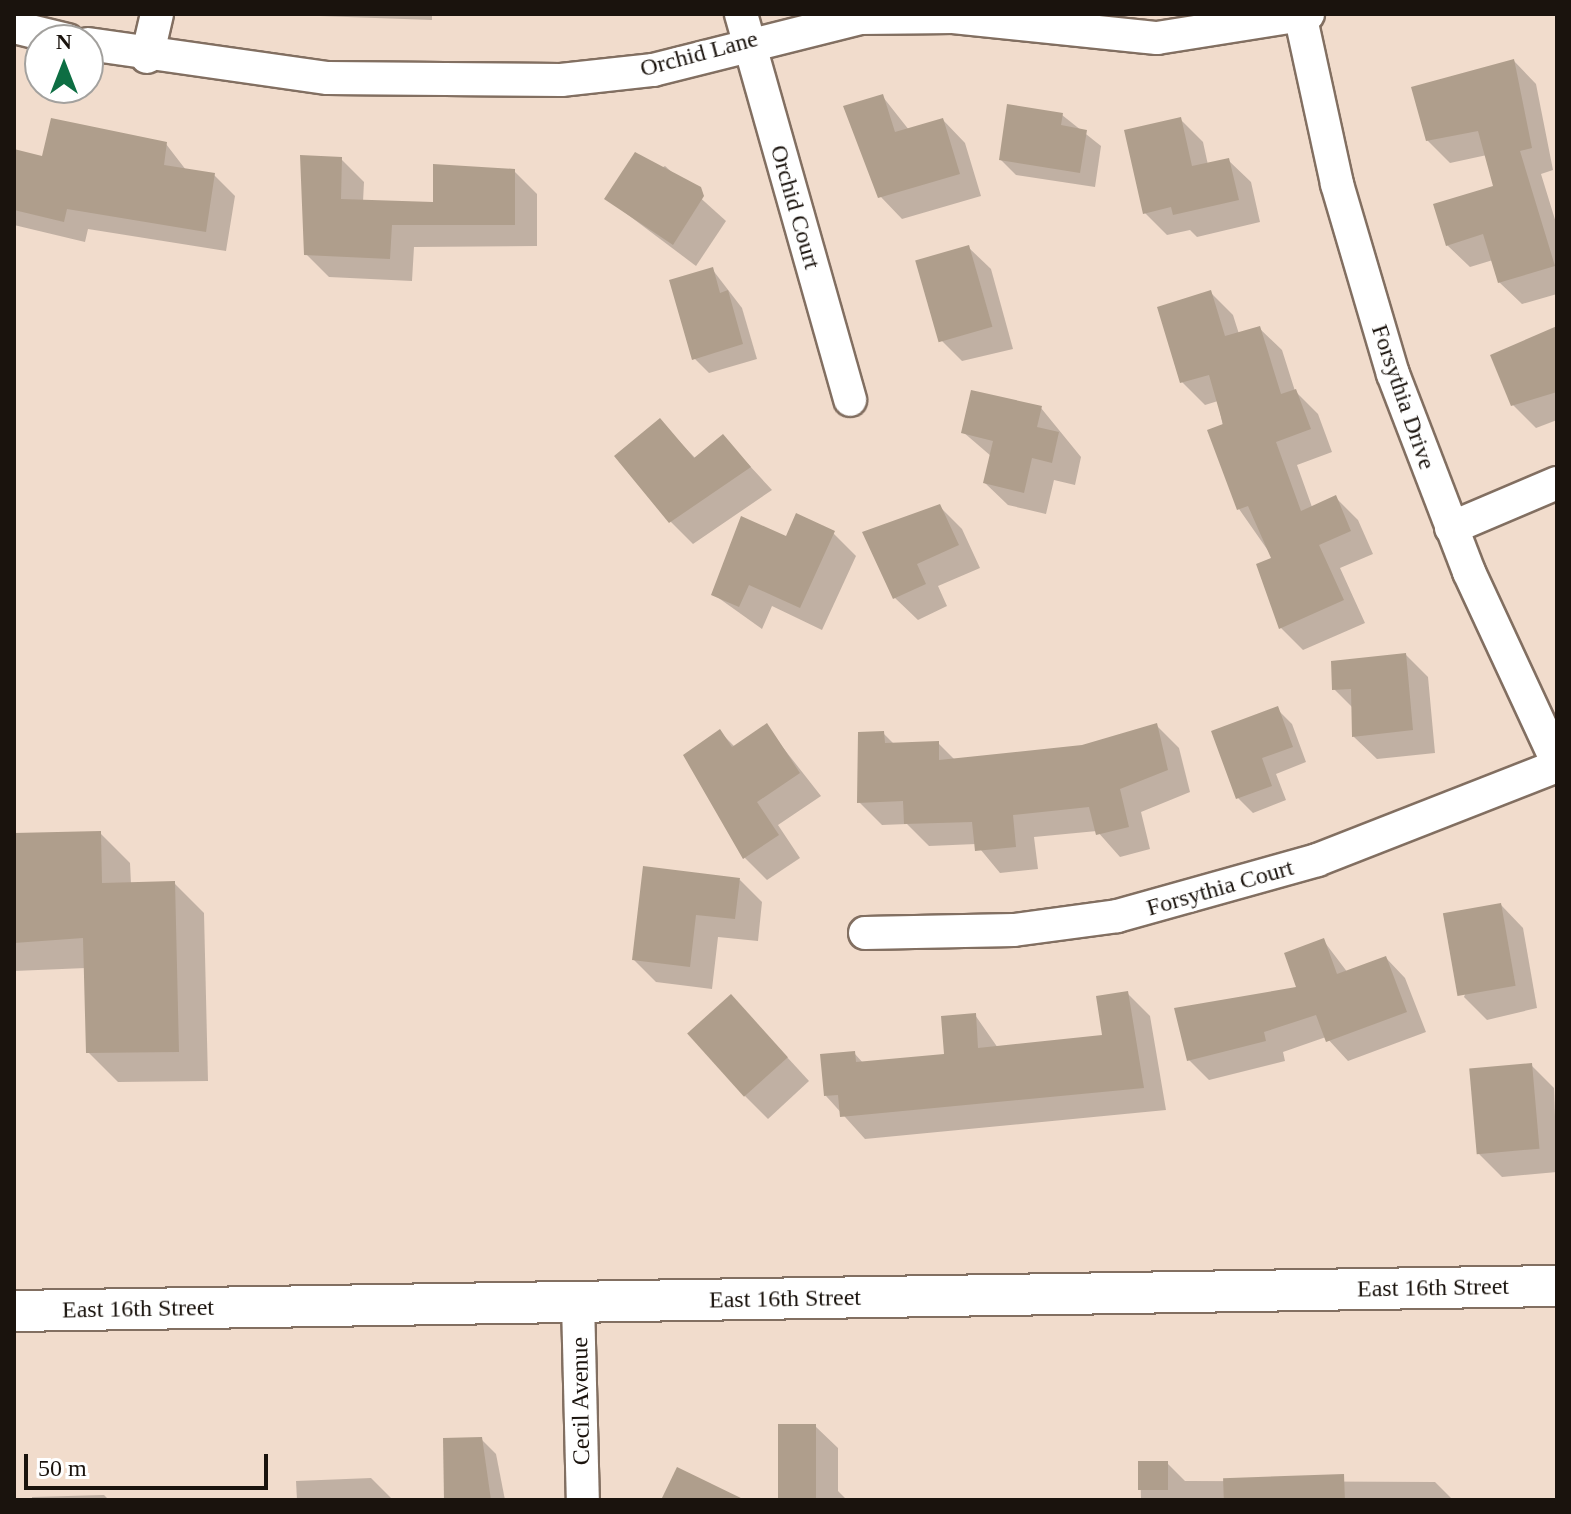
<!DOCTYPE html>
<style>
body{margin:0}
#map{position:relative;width:1571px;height:1514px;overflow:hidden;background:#f1dccc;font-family:Georgia,serif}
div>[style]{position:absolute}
.shadow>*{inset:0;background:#0003}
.building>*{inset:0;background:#af9e8c;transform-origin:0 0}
.roads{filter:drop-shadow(2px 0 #826f61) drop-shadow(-2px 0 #826f61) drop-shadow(0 2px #826f61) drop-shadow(0 -2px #826f61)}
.minor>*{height:32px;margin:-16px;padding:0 16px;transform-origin:16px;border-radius:16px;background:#fff}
.tertiary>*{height:40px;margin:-20px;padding:0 20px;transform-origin:20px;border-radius:20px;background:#fff}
span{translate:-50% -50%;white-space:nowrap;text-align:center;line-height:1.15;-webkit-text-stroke:6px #fff;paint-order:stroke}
.street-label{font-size:24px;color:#1a130d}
.frame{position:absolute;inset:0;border:16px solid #1a130d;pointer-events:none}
.north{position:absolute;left:24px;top:24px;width:80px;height:80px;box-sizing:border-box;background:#fff;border:2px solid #a3a19e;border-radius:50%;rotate:0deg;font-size:22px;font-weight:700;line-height:32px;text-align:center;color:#1a130d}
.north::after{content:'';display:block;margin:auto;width:28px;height:36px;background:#0d6e43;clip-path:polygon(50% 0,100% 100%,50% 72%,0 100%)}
.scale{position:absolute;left:24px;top:1454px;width:244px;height:36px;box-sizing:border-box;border:4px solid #1a130d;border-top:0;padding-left:10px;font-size:24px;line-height:28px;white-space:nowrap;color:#1a130d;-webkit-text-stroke:6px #fff;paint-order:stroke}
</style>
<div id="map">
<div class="shadow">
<i style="clip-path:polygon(317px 14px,432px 14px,432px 20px,319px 16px)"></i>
<i style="clip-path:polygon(1514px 61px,1536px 84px,1553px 170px,1541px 174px,1557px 226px,1557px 294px,1522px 304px,1499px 282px,1493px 260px,1470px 267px,1447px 245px,1496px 187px,1487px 155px,1450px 163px,1427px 140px)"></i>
<i style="clip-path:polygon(883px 97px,909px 130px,943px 120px,965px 143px,981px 196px,902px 219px,880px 196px)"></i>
<i style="clip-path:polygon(1062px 115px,1101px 146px,1095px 187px,1016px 175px,1001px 160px)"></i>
<i style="clip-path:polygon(1180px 119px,1203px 142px,1208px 165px,1228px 160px,1251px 182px,1260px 222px,1197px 237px,1190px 230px,1167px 235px,1145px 213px)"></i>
<i style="clip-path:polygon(166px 144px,186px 170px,214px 175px,235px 196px,226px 251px,88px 229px,85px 242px,14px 225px,14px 151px,43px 158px)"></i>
<i style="clip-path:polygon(341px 159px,364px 182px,363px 202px,435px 205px,514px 171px,537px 194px,537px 246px,414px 247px,412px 281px,329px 277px,306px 254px)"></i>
<i style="clip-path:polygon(665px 166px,726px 221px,696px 266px,607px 199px)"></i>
<i style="clip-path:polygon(968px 247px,991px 269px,1013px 349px,962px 361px,939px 338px)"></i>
<i style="clip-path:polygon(712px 269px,742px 308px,757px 359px,709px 373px,694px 358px)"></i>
<i style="clip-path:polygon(1210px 292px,1233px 315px,1239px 334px,1259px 328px,1282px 350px,1295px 391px,1318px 414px,1332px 452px,1297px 465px,1312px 507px,1335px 497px,1358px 520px,1373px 554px,1340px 568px,1365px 623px,1303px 650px,1281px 628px,1274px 559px,1239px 509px,1218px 401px,1205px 405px,1182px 382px)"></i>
<i style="clip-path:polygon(1557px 329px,1557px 420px,1536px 428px,1513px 405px)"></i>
<i style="clip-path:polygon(1041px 408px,1081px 457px,1075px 485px,1054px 480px,1046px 514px,1008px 505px,985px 483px,991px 456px,963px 432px)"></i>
<i style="clip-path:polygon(660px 421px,696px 459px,723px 437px,772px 490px,693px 544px,671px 522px)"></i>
<i style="clip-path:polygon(940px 507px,962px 529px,980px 568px,938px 586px,947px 606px,918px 620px,895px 598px,865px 533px)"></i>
<i style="clip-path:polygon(833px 533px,856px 556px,822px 630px,772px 606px,762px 629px,713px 594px,787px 539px)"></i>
<i style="clip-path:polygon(1406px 655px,1428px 677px,1435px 753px,1377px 759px,1354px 737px,1354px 709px,1334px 689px)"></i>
<i style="clip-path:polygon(1277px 709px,1292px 724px,1306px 762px,1276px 774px,1286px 800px,1253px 813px,1238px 798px)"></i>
<i style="clip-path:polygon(1156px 725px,1179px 748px,1190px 792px,1141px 812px,1150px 849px,1120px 857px,1097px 831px,1034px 837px,1038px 869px,1000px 873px,976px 844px,929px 846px,907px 824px,882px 825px,859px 802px,883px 733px,895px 745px,938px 743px,955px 760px,1083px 747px)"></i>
<i style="clip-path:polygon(766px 726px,821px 796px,778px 825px,800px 858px,767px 880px,745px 858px,720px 732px,735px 747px)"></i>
<i style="clip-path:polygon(100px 833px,130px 863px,131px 884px,174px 883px,204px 913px,208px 1081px,118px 1082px,88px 1052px,86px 968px,14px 971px,14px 835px)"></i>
<i style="clip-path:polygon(740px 880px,762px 902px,758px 941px,718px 937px,712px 989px,656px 982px,634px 960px)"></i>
<i style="clip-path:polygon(1501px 905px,1523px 928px,1537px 1008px,1487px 1020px,1464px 997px)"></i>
<i style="clip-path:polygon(1323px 940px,1348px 973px,1386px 958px,1405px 978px,1426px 1032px,1348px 1061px,1326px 1037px,1283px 1052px,1285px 1061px,1209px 1080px,1189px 1060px,1299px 989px)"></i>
<i style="clip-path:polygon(1127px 993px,1150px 1016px,1166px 1110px,865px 1139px,826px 1096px,854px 1053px,864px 1064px,946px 1056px,975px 1015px,998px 1048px,1104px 1037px)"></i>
<i style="clip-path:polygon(753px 1020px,809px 1081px,768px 1119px,745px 1096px)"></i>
<i style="clip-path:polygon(1531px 1065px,1554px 1088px,1557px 1172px,1502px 1177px,1479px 1154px)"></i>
<i style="clip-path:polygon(815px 1426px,838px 1448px,838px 1491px,847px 1500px,788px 1500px)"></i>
<i style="clip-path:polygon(481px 1439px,496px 1454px,505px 1500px,446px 1500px)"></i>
<i style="clip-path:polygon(1140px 1463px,1167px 1463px,1185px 1481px,1435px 1482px,1453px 1500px,1141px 1500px)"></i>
<i style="clip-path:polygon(371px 1478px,393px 1500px,297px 1500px,296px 1481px)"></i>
<i style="clip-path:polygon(104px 1495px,109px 1500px,32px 1500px,32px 1497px)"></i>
</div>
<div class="building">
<i style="clip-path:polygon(1514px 59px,1532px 148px,1520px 151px,1555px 266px,1498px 283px,1483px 234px,1446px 246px,1433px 204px,1493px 186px,1478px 131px,1426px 141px,1411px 87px)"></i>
<i style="clip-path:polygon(883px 94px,895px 132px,943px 118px,960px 174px,878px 198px,843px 106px)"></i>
<i style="clip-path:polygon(1007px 104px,1063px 113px,1061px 125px,1087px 130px,1080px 173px,999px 160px)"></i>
<i style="clip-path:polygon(1181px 117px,1192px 166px,1229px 158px,1239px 200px,1173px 215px,1171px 207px,1143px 214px,1124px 130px)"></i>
<i style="clip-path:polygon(51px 118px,167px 142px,164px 165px,215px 173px,206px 232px,67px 209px,64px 222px,14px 210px,14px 149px,42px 156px)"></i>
<i style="clip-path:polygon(635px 152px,701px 187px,704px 196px,673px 245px,604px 199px)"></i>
<i style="clip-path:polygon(300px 155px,342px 157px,341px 199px,433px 202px,433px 164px,515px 169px,515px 225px,392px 225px,390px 259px,304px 255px)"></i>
<i style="left:969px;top:245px;width:85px;height:56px;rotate:74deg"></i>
<i style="clip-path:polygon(713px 267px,720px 293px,728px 290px,743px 344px,692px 360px,669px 280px)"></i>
<i style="clip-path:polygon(1211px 290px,1225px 336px,1260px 326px,1281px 394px,1296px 389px,1311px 429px,1276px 442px,1301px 511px,1336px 495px,1351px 531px,1319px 545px,1344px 600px,1279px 629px,1256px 564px,1271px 558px,1248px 506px,1237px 510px,1207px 430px,1223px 424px,1209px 375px,1180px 383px,1157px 307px)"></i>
<i style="clip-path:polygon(1557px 326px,1557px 392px,1511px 406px,1490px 355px)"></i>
<i style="clip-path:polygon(971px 390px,1042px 406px,1037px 427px,1059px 432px,1052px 463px,1032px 458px,1024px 493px,983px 483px,993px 441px,961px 433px)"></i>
<i style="clip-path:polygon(660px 418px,694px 458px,723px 434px,751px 467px,669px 523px,614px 456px)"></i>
<i style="clip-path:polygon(940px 504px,959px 545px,917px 564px,926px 584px,893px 599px,862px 532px)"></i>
<i style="clip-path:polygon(796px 513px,835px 531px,800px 608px,749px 585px,739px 607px,711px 595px,741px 516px,786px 536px)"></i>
<i style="clip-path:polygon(1406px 653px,1413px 730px,1352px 737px,1351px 689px,1332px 690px,1331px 661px)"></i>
<i style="clip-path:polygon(1278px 706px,1293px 747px,1262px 758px,1272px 786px,1236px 799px,1211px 731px)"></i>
<i style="clip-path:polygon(767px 723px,800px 773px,757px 802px,779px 835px,743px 859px,683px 755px,720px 729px,732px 747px)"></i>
<i style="clip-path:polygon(1157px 723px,1168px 770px,1120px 789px,1129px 827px,1096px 835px,1089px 807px,1013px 815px,1016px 847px,975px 851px,972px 822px,904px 824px,903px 801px,857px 803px,858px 732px,884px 731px,885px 743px,939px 741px,939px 760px,1082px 745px)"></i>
<i style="clip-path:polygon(101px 831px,102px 883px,175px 881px,179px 1052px,86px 1053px,83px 938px,14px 943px,14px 833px)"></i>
<i style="clip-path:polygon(643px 866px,740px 878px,735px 919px,696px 915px,690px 967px,632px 960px)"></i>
<i style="left:1501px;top:903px;width:84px;height:59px;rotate:80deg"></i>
<i style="clip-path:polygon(1324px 938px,1337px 974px,1386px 956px,1407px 1012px,1326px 1042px,1316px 1015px,1264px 1032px,1266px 1041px,1187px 1061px,1174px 1008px,1296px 987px,1284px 953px)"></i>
<i style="clip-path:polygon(1128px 991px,1144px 1088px,840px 1117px,838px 1095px,824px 1096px,820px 1054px,855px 1051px,856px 1062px,944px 1054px,941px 1016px,976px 1013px,978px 1048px,1102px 1035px,1096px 996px)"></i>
<i style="left:731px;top:994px;width:85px;height:59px;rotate:48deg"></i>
<i style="left:1532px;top:1063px;width:86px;height:63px;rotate:85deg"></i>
<i style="left:778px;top:1424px;width:38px;height:76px"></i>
<i style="clip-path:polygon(482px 1437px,491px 1500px,444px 1500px,443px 1438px)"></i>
<i style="left:1138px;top:1461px;width:30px;height:29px"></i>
<i style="clip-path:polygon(677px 1467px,745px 1500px,661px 1500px)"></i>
<i style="left:1344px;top:1474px;width:26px;height:121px;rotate:88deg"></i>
</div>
<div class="roads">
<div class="minor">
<i style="left:741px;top:14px;width:401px;rotate:74.2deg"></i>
<i style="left:1300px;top:14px;width:174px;rotate:77.7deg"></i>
<i style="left:1337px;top:184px;width:198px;rotate:73.6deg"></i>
<i style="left:1393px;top:374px;width:212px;rotate:69deg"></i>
<i style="left:1469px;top:572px;width:209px;rotate:65.1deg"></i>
<i style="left:14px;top:27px;width:55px;rotate:13.8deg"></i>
<i style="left:88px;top:44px;width:242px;rotate:8.1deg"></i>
<i style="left:328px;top:78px;width:233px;rotate:0.5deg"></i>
<i style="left:561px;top:80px;width:93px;rotate:-6.2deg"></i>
<i style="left:653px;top:70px;width:213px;rotate:-14.1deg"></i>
<i style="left:860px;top:18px;width:93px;rotate:-0.6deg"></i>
<i style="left:953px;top:17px;width:205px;rotate:5.9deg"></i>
<i style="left:1157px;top:38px;width:153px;rotate:-9deg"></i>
<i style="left:147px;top:57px;width:44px;rotate:-76.9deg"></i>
<i style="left:1451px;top:528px;width:115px;rotate:-23deg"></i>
<i style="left:865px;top:933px;width:149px;rotate:-1.2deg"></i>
<i style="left:1014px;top:930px;width:104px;rotate:-7.7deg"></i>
<i style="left:1117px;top:916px;width:208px;rotate:-15.6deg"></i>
<i style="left:1317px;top:860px;width:258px;rotate:-21.4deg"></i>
<i style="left:578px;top:1302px;width:198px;rotate:88.6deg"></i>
</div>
<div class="tertiary">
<i style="left:14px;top:1311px;width:1543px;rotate:-0.93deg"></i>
</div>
</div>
<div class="street-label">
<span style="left:699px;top:54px;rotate:-15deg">Orchid Lane</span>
<span style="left:795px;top:207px;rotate:74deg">Orchid Court</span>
<span style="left:1403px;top:397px;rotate:71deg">Forsythia Drive</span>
<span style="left:1220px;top:888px;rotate:-16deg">Forsythia Court</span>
<span style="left:1433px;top:1288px;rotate:-1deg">East 16th Street</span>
<span style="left:785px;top:1299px;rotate:-1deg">East 16th Street</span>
<span style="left:138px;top:1309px;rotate:-1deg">East 16th Street</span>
<span style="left:581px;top:1401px;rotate:-91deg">Cecil Avenue</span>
</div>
<div class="frame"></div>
<div class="north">N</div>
<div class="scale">50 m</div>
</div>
